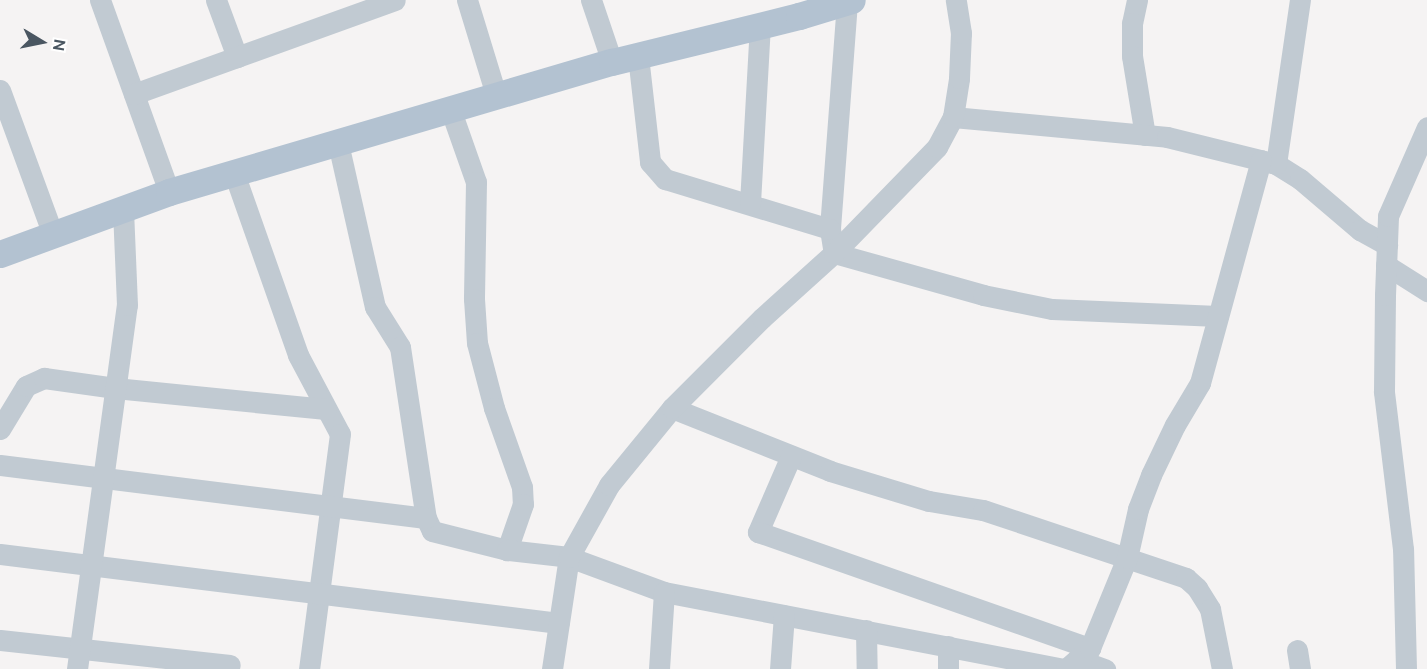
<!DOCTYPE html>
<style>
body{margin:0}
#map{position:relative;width:1427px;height:669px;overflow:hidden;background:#f5f3f3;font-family:Ubuntu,sans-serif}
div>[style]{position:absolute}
.minor>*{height:21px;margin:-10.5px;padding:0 10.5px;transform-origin:10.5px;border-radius:10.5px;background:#c1cad2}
.major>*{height:27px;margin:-13.5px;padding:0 13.5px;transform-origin:13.5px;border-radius:13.5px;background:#b3c2d1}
span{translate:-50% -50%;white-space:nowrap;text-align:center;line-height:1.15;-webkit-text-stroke:4.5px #fff;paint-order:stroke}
.north{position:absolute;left:12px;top:12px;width:60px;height:60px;-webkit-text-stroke:4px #fff;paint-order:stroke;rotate:100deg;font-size:16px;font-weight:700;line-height:24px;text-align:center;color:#4a5661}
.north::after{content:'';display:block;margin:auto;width:21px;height:27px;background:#4a5661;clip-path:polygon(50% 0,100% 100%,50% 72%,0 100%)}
</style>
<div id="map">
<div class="minor">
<i style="left:100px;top:0;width:204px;rotate:70.2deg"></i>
<i style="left:216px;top:0;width:61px;rotate:69.8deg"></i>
<i style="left:467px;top:0;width:99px;rotate:73deg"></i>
<i style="left:591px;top:0;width:65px;rotate:71.3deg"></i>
<i style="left:1137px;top:0;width:24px;rotate:102deg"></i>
<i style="left:1132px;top:23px;width:33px;rotate:90deg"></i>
<i style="left:1132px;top:56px;width:80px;rotate:80.7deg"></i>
<i style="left:847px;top:2px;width:228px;rotate:94.3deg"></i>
<i style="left:830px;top:229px;width:24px;rotate:81deg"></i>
<i style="left:834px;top:253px;width:155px;rotate:15.7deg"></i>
<i style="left:983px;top:295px;width:70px;rotate:11.5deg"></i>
<i style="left:1052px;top:309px;width:166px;rotate:2.4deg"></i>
<i style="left:638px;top:56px;width:107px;rotate:83.5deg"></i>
<i style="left:650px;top:162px;width:23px;rotate:49deg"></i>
<i style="left:665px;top:179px;width:172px;rotate:16.9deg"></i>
<i style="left:0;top:90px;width:154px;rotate:69.9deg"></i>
<i style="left:134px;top:94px;width:277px;rotate:-19.8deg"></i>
<i style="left:451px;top:111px;width:75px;rotate:70.6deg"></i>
<i style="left:476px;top:182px;width:117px;rotate:91deg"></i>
<i style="left:474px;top:299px;width:44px;rotate:86.1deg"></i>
<i style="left:477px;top:343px;width:67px;rotate:75.3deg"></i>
<i style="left:494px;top:408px;width:84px;rotate:70.5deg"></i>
<i style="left:522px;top:487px;width:17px;rotate:87deg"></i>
<i style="left:523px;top:504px;width:49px;rotate:109.2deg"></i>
<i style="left:953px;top:117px;width:215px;rotate:5.3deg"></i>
<i style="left:1167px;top:137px;width:112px;rotate:13.9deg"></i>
<i style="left:1276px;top:164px;width:28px;rotate:32deg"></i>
<i style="left:1300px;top:179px;width:79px;rotate:40.4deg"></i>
<i style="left:1360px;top:230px;width:31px;rotate:29deg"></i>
<i style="left:338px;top:143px;width:168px;rotate:77.3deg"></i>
<i style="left:375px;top:307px;width:47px;rotate:58deg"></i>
<i style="left:400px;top:347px;width:173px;rotate:81.4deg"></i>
<i style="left:426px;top:518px;width:14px;rotate:65deg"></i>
<i style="left:432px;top:531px;width:77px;rotate:14.2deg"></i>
<i style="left:507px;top:550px;width:62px;rotate:6.4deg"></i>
<i style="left:569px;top:557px;width:101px;rotate:20.2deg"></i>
<i style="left:664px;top:592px;width:406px;rotate:10.9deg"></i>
<i style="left:1276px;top:164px;width:166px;rotate:-81.7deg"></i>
<i style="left:234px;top:173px;width:193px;rotate:70.6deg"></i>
<i style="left:298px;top:355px;width:89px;rotate:62deg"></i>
<i style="left:340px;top:434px;width:237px;rotate:97.5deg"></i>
<i style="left:750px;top:203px;width:177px;rotate:-86.8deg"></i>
<i style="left:1386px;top:265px;width:49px;rotate:32.4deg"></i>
<i style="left:672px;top:408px;width:170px;rotate:21.7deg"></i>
<i style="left:830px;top:471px;width:103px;rotate:16.9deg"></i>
<i style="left:929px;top:501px;width:55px;rotate:9.5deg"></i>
<i style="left:983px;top:510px;width:214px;rotate:18.5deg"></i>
<i style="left:1186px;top:578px;width:15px;rotate:42deg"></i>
<i style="left:1197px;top:588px;width:25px;rotate:58deg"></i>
<i style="left:1210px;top:609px;width:61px;rotate:78.7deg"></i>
<i style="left:0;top:429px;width:50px;rotate:-58.8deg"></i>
<i style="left:26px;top:386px;width:20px;rotate:-24deg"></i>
<i style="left:44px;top:378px;width:72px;rotate:8deg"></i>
<i style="left:115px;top:388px;width:212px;rotate:5.7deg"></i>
<i style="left:791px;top:456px;width:83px;rotate:113.5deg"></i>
<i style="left:758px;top:532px;width:352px;rotate:19.3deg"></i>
<i style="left:0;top:465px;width:429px;rotate:7.1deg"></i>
<i style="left:0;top:554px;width:563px;rotate:7.04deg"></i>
<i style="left:866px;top:630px;width:39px;rotate:89deg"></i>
<i style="left:0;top:640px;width:231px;rotate:6.2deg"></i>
<i style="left:948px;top:646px;width:23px;rotate:90deg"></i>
<i style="left:1297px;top:650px;width:19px;rotate:81deg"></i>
<i style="left:1077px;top:659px;width:30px;rotate:20deg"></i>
<i style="left:77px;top:669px;width:367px;rotate:-82.2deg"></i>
<i style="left:127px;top:305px;width:95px;rotate:-92.4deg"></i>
<i style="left:552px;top:669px;width:113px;rotate:-81.4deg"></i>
<i style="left:569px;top:557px;width:82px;rotate:-60.9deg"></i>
<i style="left:609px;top:485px;width:99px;rotate:-50.7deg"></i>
<i style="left:672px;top:408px;width:127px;rotate:-45deg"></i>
<i style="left:762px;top:318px;width:97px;rotate:-42.1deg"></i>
<i style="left:834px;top:253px;width:148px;rotate:-45.8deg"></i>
<i style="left:937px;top:147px;width:34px;rotate:-62deg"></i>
<i style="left:953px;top:117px;width:39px;rotate:-81deg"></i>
<i style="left:959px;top:78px;width:45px;rotate:-87.5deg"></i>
<i style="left:961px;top:33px;width:33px;rotate:-99deg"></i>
<i style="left:659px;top:669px;width:77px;rotate:-86.3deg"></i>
<i style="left:780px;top:669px;width:54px;rotate:-85.8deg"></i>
<i style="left:1066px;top:669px;width:32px;rotate:-41deg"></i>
<i style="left:1090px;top:648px;width:97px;rotate:-67.7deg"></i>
<i style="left:1127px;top:558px;width:50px;rotate:-77.3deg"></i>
<i style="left:1138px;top:509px;width:36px;rotate:-69deg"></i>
<i style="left:1151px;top:475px;width:55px;rotate:-64.4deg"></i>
<i style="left:1175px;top:425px;width:49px;rotate:-59.2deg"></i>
<i style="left:1200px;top:383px;width:231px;rotate:-74.7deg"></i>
<i style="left:1406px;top:669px;width:120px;rotate:-91.4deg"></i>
<i style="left:1403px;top:549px;width:159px;rotate:-96.9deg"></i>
<i style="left:1384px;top:391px;width:96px;rotate:-89.4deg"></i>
<i style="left:1385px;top:295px;width:79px;rotate:-87.8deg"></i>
<i style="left:1388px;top:216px;width:97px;rotate:-66.3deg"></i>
</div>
<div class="major">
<i style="left:0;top:254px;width:180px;rotate:-20.1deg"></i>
<i style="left:169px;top:192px;width:462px;rotate:-16.4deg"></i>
<i style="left:612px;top:62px;width:193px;rotate:-13.8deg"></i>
<i style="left:799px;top:16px;width:55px;rotate:-16.8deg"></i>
</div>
<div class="north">N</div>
</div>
